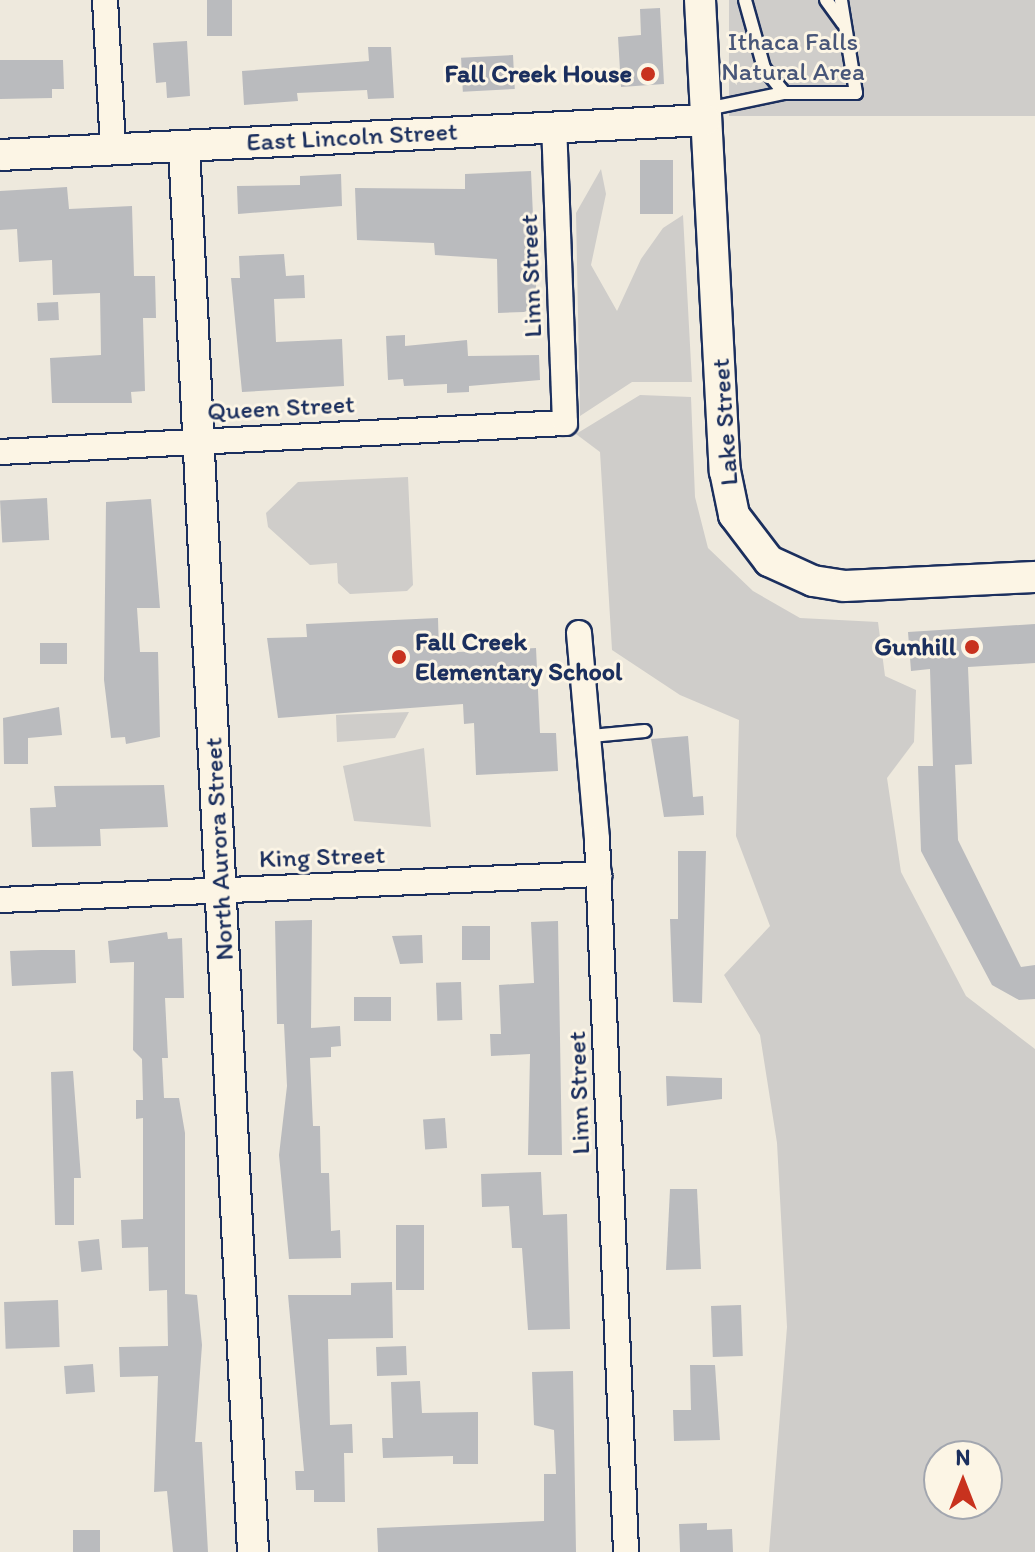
<!DOCTYPE html>
<style>
body{margin:0}
#map{position:relative;width:1035px;height:1552px;overflow:hidden;background:#eee9dd;font-family:Itim,sans-serif}
div>[style]{position:absolute}
.green>*{inset:0;background:#cfcdca;transform-origin:0 0}
.building>*{inset:0;background:#babbbe;transform-origin:0 0}
.roads{filter:drop-shadow(2px 0 #1b2f5e) drop-shadow(-2px 0 #1b2f5e) drop-shadow(0 2px #1b2f5e) drop-shadow(0 -2px #1b2f5e)}
.service>*{height:12px;margin:-6px;padding:0 6px;transform-origin:6px;border-radius:6px;background:#fcf5e5}
.minor>*{height:24px;margin:-12px;padding:0 12px;transform-origin:12px;border-radius:12px;background:#fcf5e5}
.tertiary>*{height:30px;margin:-15px;padding:0 15px;transform-origin:15px;border-radius:15px;background:#fcf5e5}
.dots>*{width:22px;height:22px;translate:-50% -50%;box-sizing:border-box;border:4px solid #fcf5e5;border-radius:50%}
span{translate:-50% -50%;white-space:nowrap;text-align:center;line-height:1.15;-webkit-text-stroke:6px #fcf5e5;paint-order:stroke}
.park-label{font-size:26px;color:#485679}
.poi-label{font-size:26px;color:#1b2f5e;font-weight:700}
.right{translate:-100% -50%;text-align:right}
.left{translate:0 -50%;text-align:left}
.street-label{font-size:26px;color:#1b2f5e}
.north{position:absolute;left:923px;top:1440px;width:80px;height:80px;box-sizing:border-box;background:#fcf5e5;border:2px solid #a2a6af;border-radius:50%;rotate:0deg;font-size:22px;font-weight:700;line-height:32px;text-align:center;color:#1b2f5e}
.north::after{content:'';display:block;margin:auto;width:28px;height:36px;background:#c8321e;clip-path:polygon(50% 0,100% 100%,50% 72%,0 100%)}
</style>
<div id="map">
<div class="green">
<i style="left:729px;top:0;width:306px;height:116px"></i>
<i style="clip-path:polygon(601px 169px,606px 194px,591px 265px,617px 311px,641px 259px,663px 228px,683px 215px,692px 382px,632px 382px,580px 416px,576px 213px)"></i>
<i style="clip-path:polygon(evenodd,640px 395px,691px 397px,695px 497px,708px 548px,753px 591px,800px 618px,878px 622px,885px 676px,916px 690px,914px 742px,887px 778px,901px 872px,966px 996px,1035px 1049px,1035px 1552px,769px 1552px,787px 1327px,777px 1143px,760px 1035px,724px 975px,770px 926px,736px 836px,739px 720px,680px 695px,612px 650px,600px 452px,576px 434px,640px 395px,939px 1456px,987px 1456px,987px 1504px,939px 1504px,939px 1456px)"></i>
<i style="clip-path:polygon(408px 477px,413px 585px,407px 591px,350px 594px,338px 583px,337px 563px,310px 565px,268px 527px,266px 513px,298px 482px)"></i>
<i style="clip-path:polygon(409px 712px,395px 738px,337px 742px,336px 715px)"></i>
<i style="clip-path:polygon(424px 748px,431px 827px,354px 821px,343px 766px)"></i>
</div>
<div class="building">
<i style="left:207px;top:0;width:25px;height:36px"></i>
<i style="clip-path:polygon(660px 8px,664px 84px,621px 87px,618px 37px,641px 35px,640px 9px)"></i>
<i style="clip-path:polygon(187px 41px,190px 96px,167px 98px,166px 82px,156px 83px,153px 43px)"></i>
<i style="clip-path:polygon(368px 47px,391px 47px,394px 98px,368px 99px,367px 90px,297px 93px,298px 101px,244px 105px,242px 71px,369px 61px)"></i>
<i style="left:513px;top:55px;width:34px;height:52px;rotate:87deg"></i>
<i style="clip-path:polygon(0 60px,63px 60px,64px 89px,52px 89px,52px 98px,0 99px)"></i>
<i style="left:640px;top:160px;width:33px;height:54px"></i>
<i style="clip-path:polygon(531px 171px,537px 307px,524px 312px,498px 313px,497px 259px,435px 255px,434px 243px,357px 240px,355px 188px,465px 189px,465px 174px)"></i>
<i style="clip-path:polygon(341px 174px,342px 206px,238px 214px,237px 186px,300px 185px,300px 176px)"></i>
<i style="clip-path:polygon(67px 187px,69px 209px,132px 206px,134px 276px,155px 276px,156px 318px,143px 318px,145px 391px,131px 392px,132px 403px,52px 403px,50px 358px,101px 355px,100px 293px,53px 295px,52px 260px,19px 262px,17px 229px,0 230px,0 191px)"></i>
<i style="clip-path:polygon(284px 254px,286px 276px,304px 275px,305px 298px,274px 299px,276px 342px,342px 339px,344px 386px,242px 392px,231px 278px,240px 278px,239px 256px)"></i>
<i style="left:58px;top:302px;width:18px;height:21px;rotate:87deg"></i>
<i style="clip-path:polygon(405px 335px,405px 346px,467px 340px,468px 356px,539px 355px,540px 380px,469px 386px,469px 392px,447px 393px,447px 384px,404px 386px,403px 379px,388px 380px,386px 336px)"></i>
<i style="left:47px;top:498px;width:42px;height:47px;rotate:87deg"></i>
<i style="clip-path:polygon(151px 499px,160px 608px,137px 608px,140px 652px,158px 652px,160px 737px,126px 744px,125px 737px,111px 738px,104px 680px,106px 502px)"></i>
<i style="clip-path:polygon(438px 618px,439px 653px,536px 648px,540px 733px,556px 733px,558px 771px,476px 775px,474px 723px,464px 724px,463px 704px,278px 718px,267px 638px,307px 637px,306px 624px)"></i>
<i style="clip-path:polygon(1035px 624px,1035px 663px,968px 667px,972px 764px,955px 765px,958px 840px,1021px 967px,1035px 965px,1035px 999px,1019px 1000px,992px 985px,921px 851px,918px 766px,933px 766px,930px 669px,911px 671px,908px 632px)"></i>
<i style="left:67px;top:643px;width:21px;height:27px;rotate:90deg"></i>
<i style="clip-path:polygon(59px 707px,62px 735px,28px 738px,28px 764px,4px 764px,3px 718px)"></i>
<i style="clip-path:polygon(688px 736px,693px 797px,703px 796px,704px 815px,664px 817px,651px 739px)"></i>
<i style="clip-path:polygon(164px 785px,168px 827px,100px 829px,101px 846px,32px 847px,30px 808px,56px 807px,54px 786px)"></i>
<i style="clip-path:polygon(678px 851px,706px 851px,702px 1003px,673px 1002px,670px 919px,678px 919px)"></i>
<i style="clip-path:polygon(312px 920px,311px 1028px,340px 1026px,341px 1046px,331px 1047px,331px 1057px,310px 1058px,313px 1126px,320px 1126px,321px 1173px,329px 1173px,331px 1231px,340px 1230px,341px 1258px,289px 1259px,279px 1155px,287px 1086px,284px 1024px,277px 1024px,275px 921px)"></i>
<i style="clip-path:polygon(558px 921px,562px 1155px,528px 1155px,530px 1054px,491px 1056px,490px 1034px,501px 1034px,499px 985px,534px 983px,531px 922px)"></i>
<i style="left:490px;top:926px;width:34px;height:28px;rotate:90deg"></i>
<i style="clip-path:polygon(167px 932px,168px 939px,182px 938px,184px 998px,165px 998px,168px 1058px,162px 1058px,164px 1098px,179px 1098px,185px 1133px,185px 1294px,197px 1295px,202px 1345px,195px 1442px,202px 1442px,208px 1552px,173px 1552px,167px 1491px,154px 1492px,158px 1376px,120px 1377px,119px 1347px,168px 1346px,167px 1290px,149px 1291px,148px 1247px,122px 1248px,121px 1220px,143px 1219px,143px 1118px,136px 1119px,136px 1100px,143px 1100px,142px 1059px,133px 1050px,134px 962px,110px 963px,108px 941px)"></i>
<i style="clip-path:polygon(422px 935px,423px 963px,400px 964px,392px 936px)"></i>
<i style="clip-path:polygon(41px 950px,75px 950px,76px 983px,12px 986px,10px 951px)"></i>
<i style="left:461px;top:982px;width:38px;height:25px;rotate:88deg"></i>
<i style="left:354px;top:997px;width:37px;height:24px"></i>
<i style="clip-path:polygon(73px 1071px,81px 1178px,74px 1178px,74px 1225px,55px 1225px,51px 1072px)"></i>
<i style="clip-path:polygon(666px 1076px,722px 1078px,722px 1099px,667px 1106px)"></i>
<i style="left:445px;top:1118px;width:30px;height:22px;rotate:86deg"></i>
<i style="clip-path:polygon(541px 1172px,543px 1215px,567px 1214px,570px 1329px,528px 1330px,522px 1248px,512px 1248px,509px 1206px,482px 1207px,481px 1174px)"></i>
<i style="clip-path:polygon(670px 1189px,697px 1189px,701px 1269px,666px 1270px)"></i>
<i style="left:396px;top:1225px;width:28px;height:65px"></i>
<i style="left:99px;top:1239px;width:31px;height:21px;rotate:84deg"></i>
<i style="clip-path:polygon(392px 1282px,393px 1338px,328px 1339px,330px 1425px,352px 1424px,353px 1453px,344px 1453px,345px 1502px,314px 1502px,314px 1490px,296px 1490px,295px 1471px,304px 1471px,288px 1295px,351px 1295px,351px 1283px)"></i>
<i style="left:58px;top:1300px;width:47px;height:54px;rotate:88deg"></i>
<i style="left:741px;top:1305px;width:51px;height:30px;rotate:88deg"></i>
<i style="left:406px;top:1346px;width:29px;height:30px;rotate:88deg"></i>
<i style="left:93px;top:1364px;width:28px;height:29px;rotate:86deg"></i>
<i style="clip-path:polygon(690px 1365px,715px 1365px,720px 1440px,674px 1441px,673px 1410px,691px 1410px)"></i>
<i style="clip-path:polygon(573px 1371px,576px 1552px,378px 1552px,377px 1528px,544px 1521px,544px 1474px,556px 1474px,554px 1430px,534px 1425px,532px 1372px)"></i>
<i style="clip-path:polygon(420px 1381px,422px 1413px,478px 1412px,478px 1464px,453px 1464px,453px 1456px,383px 1458px,382px 1438px,393px 1438px,391px 1382px)"></i>
<i style="clip-path:polygon(707px 1523px,707px 1530px,732px 1529px,733px 1552px,680px 1552px,679px 1524px)"></i>
<i style="left:73px;top:1530px;width:27px;height:22px"></i>
</div>
<div class="roads">
<div class="service">
<i style="left:745px;top:0;width:71px;rotate:74.4deg"></i>
<i style="left:764px;top:68px;width:32px;rotate:51deg"></i>
<i style="left:826px;top:0;width:29px;rotate:54deg"></i>
<i style="left:707px;top:109px;width:79px;rotate:-11.7deg"></i>
<i style="left:784px;top:93px;width:72px"></i>
<i style="left:856px;top:93px;width:94px;rotate:-99.2deg"></i>
<i style="left:591px;top:736px;width:54px;rotate:-5.3deg"></i>
</div>
<div class="minor">
<i style="left:105px;top:0;width:149px;rotate:86.9deg"></i>
<i style="left:0;top:452px;width:566px;rotate:-2.94deg"></i>
<i style="left:565px;top:423px;width:296px;rotate:-92.1deg"></i>
<i style="left:579px;top:633px;width:207px;rotate:85deg"></i>
<i style="left:597px;top:839px;width:714px;rotate:87.67deg"></i>
<i style="left:0;top:900px;width:600px;rotate:-2.49deg"></i>
</div>
<div class="tertiary">
<i style="left:700px;top:0;width:472px;rotate:87deg"></i>
<i style="left:725px;top:471px;width:45px;rotate:78.4deg"></i>
<i style="left:734px;top:515px;width:58px;rotate:52.7deg"></i>
<i style="left:769px;top:561px;width:48px;rotate:24.4deg"></i>
<i style="left:813px;top:581px;width:31px;rotate:9deg"></i>
<i style="left:844px;top:586px;width:191px;rotate:-2.7deg"></i>
<i style="left:184px;top:146px;width:1408px;rotate:87.19deg"></i>
<i style="left:0;top:155px;width:706px;rotate:-2.84deg"></i>
</div>
</div>
<div class="dots">
<i style="left:648px;top:74px;background:#c8321e"></i>
<i style="left:972px;top:647px;background:#c8321e"></i>
<i style="left:399px;top:657px;background:#c8321e"></i>
</div>
<div class="park-label">
<span style="left:793px;top:57px">Ithaca Falls<br>Natural Area</span>
</div>
<div class="poi-label">
<span class="right" style="left:632px;top:74px">Fall Creek House</span>
<span class="left" style="left:415px;top:657px">Fall Creek<br>Elementary School</span>
<span class="right" style="left:956px;top:647px">Gunhill</span>
</div>
<div class="street-label">
<span style="left:352px;top:137px;rotate:-3deg">East Lincoln Street</span>
<span style="left:531px;top:276px;rotate:-92deg">Linn Street</span>
<span style="left:281px;top:408px;rotate:-3deg">Queen Street</span>
<span style="left:725px;top:422px;rotate:-94deg">Lake Street</span>
<span style="left:219px;top:849px;rotate:-93deg">North Aurora Street</span>
<span style="left:322px;top:857px;rotate:-2deg">King Street</span>
<span style="left:579px;top:1093px;rotate:-92deg">Linn Street</span>
</div>
<div class="north">N</div>
</div>
